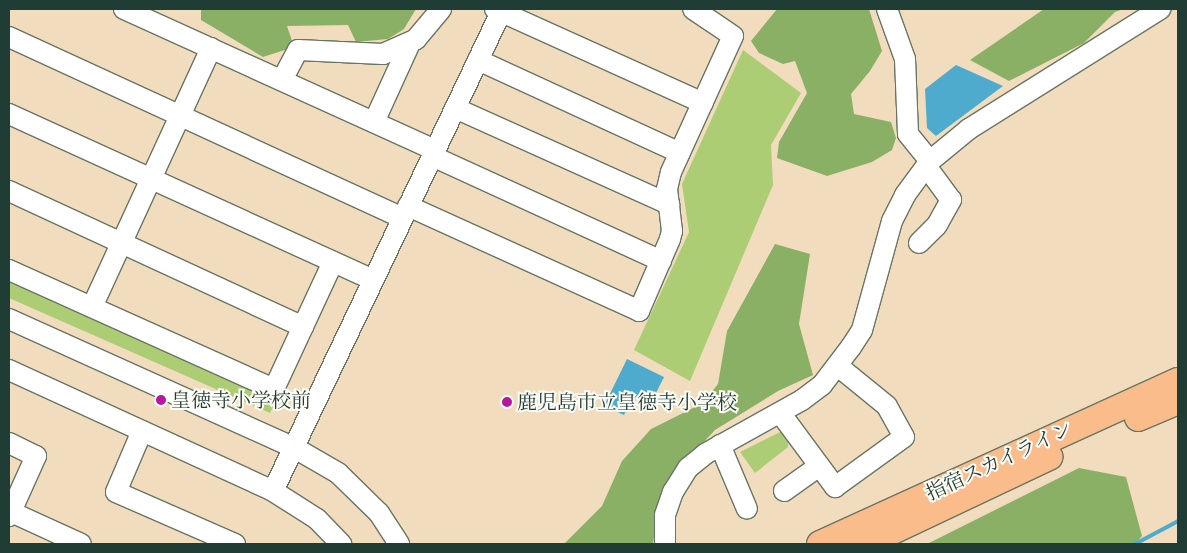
<!DOCTYPE html>
<meta charset="utf-8">
<style>
body{margin:0}
#map{position:relative;width:1187px;height:553px;overflow:hidden;background:#f1ddbd;font-family:"IM FELL Great Primer","Noto Serif JP",serif}
div>[style]{position:absolute}
.green>*{inset:0;background:#adcd74}
.forest>*{inset:0;background:#8ab066}
.water>*{inset:0;background:#4fabcd}
.stream>*{height:4px;margin:-2px;padding:0 2px;transform-origin:2px;border-radius:2px;background:#4fabcd}
.roads{filter:drop-shadow(1px 0 #687564) drop-shadow(-1px 0 #687564) drop-shadow(0 1px #687564) drop-shadow(0 -1px #687564)}
.minor>*{height:20px;margin:-10px;padding:0 10px;transform-origin:10px;border-radius:10px;background:#fff}
.major>*{height:26px;margin:-13px;padding:0 13px;transform-origin:13px;border-radius:13px;background:#f9bc8a}
.dots>*{width:14px;height:14px;translate:-50% -50%;box-sizing:border-box;border:2px solid #fdfcf7;border-radius:50%}
span{translate:-50% -50%;white-space:nowrap;text-align:center;line-height:1.15;-webkit-text-stroke:4px #fdfcf7;paint-order:stroke}
.poi-label{font-size:20px;color:#1f3d34}
.left{translate:0 -50%;text-align:left}
.street-label{font-size:20px;color:#1f3d34}
.frame{position:absolute;inset:0;border:10px solid #1f3d34;pointer-events:none}
</style>
<div id="map">
<div class="green">
<i style="clip-path:polygon(743px 50px,801px 93px,771px 145px,773px 185px,690px 381px,634px 350px,689px 232px,682px 184px)"></i>
<i style="clip-path:polygon(9px 277px,276px 401px,270px 413px,9px 298px)"></i>
<i style="clip-path:polygon(786px 429px,789px 434px,788px 447px,755px 473px,740px 452px)"></i>
</div>
<div class="forest">
<i style="clip-path:polygon(201px 9px,416px 9px,404px 29px,388px 39px,356px 42px,348px 25px,287px 26px,294px 47px,263px 57px,201px 20px)"></i>
<i style="clip-path:polygon(777px 9px,869px 9px,882px 51px,870px 71px,851px 94px,854px 114px,891px 122px,896px 138px,892px 150px,872px 162px,827px 176px,777px 158px,779px 142px,807px 93px,795px 61px,783px 64px,759px 53px,751px 41px)"></i>
<i style="clip-path:polygon(1044px 9px,1123px 9px,1115px 12px,1084px 43px,1009px 81px,970px 60px)"></i>
<i style="clip-path:polygon(775px 244px,810px 254px,799px 324px,813px 375px,778px 391px,715px 430px,674px 474px,658px 509px,653px 544px,564px 544px,602px 506px,622px 461px,651px 429px,703px 403px,718px 384px,727px 331px)"></i>
<i style="clip-path:polygon(1079px 468px,1126px 477px,1142px 536px,1135px 544px,927px 544px)"></i>
</div>
<div class="water">
<i style="clip-path:polygon(956px 65px,1003px 86px,936px 136px,927px 128px,925px 89px)"></i>
<i style="clip-path:polygon(627px 359px,664px 377px,650px 405px,633px 397px,624px 415px,604px 406px)"></i>
</div>
<div class="stream">
<i style="left:1135px;top:544px;width:49px;rotate:-28.1deg"></i>
</div>
<div class="roads">
<div class="minor">
<i style="left:124px;top:9px;width:341px;rotate:24.4deg"></i>
<i style="left:495px;top:9px;width:228px;rotate:24.3deg"></i>
<i style="left:887px;top:9px;width:53px;rotate:70.2deg"></i>
<i style="left:905px;top:59px;width:75px;rotate:87.7deg"></i>
<i style="left:908px;top:134px;width:35px;rotate:51deg"></i>
<i style="left:9px;top:37px;width:433px;rotate:24.7deg"></i>
<i style="left:478px;top:60px;width:222px;rotate:24.7deg"></i>
<i style="left:282px;top:80px;width:34px;rotate:-62deg"></i>
<i style="left:298px;top:50px;width:85px;rotate:2.7deg"></i>
<i style="left:383px;top:54px;width:36px;rotate:-24deg"></i>
<i style="left:416px;top:39px;width:39px;rotate:-50deg"></i>
<i style="left:455px;top:108px;width:235px;rotate:24.2deg"></i>
<i style="left:9px;top:114px;width:400px;rotate:24.5deg"></i>
<i style="left:374px;top:122px;width:87px;rotate:-65.5deg"></i>
<i style="left:432px;top:156px;width:252px;rotate:24.6deg"></i>
<i style="left:9px;top:191px;width:324px;rotate:24.8deg"></i>
<i style="left:408px;top:206px;width:254px;rotate:24.4deg"></i>
<i style="left:639px;top:311px;width:78px;rotate:-66.7deg"></i>
<i style="left:670px;top:239px;width:8px;rotate:-76deg"></i>
<i style="left:672px;top:231px;width:42px;rotate:-96.8deg"></i>
<i style="left:667px;top:189px;width:17px;rotate:-77deg"></i>
<i style="left:671px;top:172px;width:149px;rotate:-65.5deg"></i>
<i style="left:733px;top:36px;width:48px;rotate:-146deg"></i>
<i style="left:919px;top:243px;width:25px;rotate:-45deg"></i>
<i style="left:937px;top:225px;width:29px;rotate:-61deg"></i>
<i style="left:951px;top:200px;width:42px;rotate:-126.3deg"></i>
<i style="left:9px;top:270px;width:290px;rotate:24.2deg"></i>
<i style="left:274px;top:389px;width:140px;rotate:-65.1deg"></i>
<i style="left:92px;top:307px;width:285px;rotate:-65.3deg"></i>
<i style="left:9px;top:319px;width:312px;rotate:24.3deg"></i>
<i style="left:293px;top:447px;width:52px;rotate:30deg"></i>
<i style="left:338px;top:473px;width:57px;rotate:44.3deg"></i>
<i style="left:379px;top:513px;width:37px;rotate:57deg"></i>
<i style="left:9px;top:370px;width:290px;rotate:24.6deg"></i>
<i style="left:273px;top:491px;width:52px;rotate:32.5deg"></i>
<i style="left:317px;top:519px;width:35px;rotate:46deg"></i>
<i style="left:781px;top:414px;width:91px;rotate:53.5deg"></i>
<i style="left:835px;top:487px;width:85px;rotate:-35.9deg"></i>
<i style="left:904px;top:437px;width:35px;rotate:-119deg"></i>
<i style="left:887px;top:406px;width:63px;rotate:-140.8deg"></i>
<i style="left:142px;top:431px;width:66px;rotate:113.1deg"></i>
<i style="left:116px;top:492px;width:130px;rotate:23.6deg"></i>
<i style="left:9px;top:443px;width:30px;rotate:26deg"></i>
<i style="left:36px;top:456px;width:66px;rotate:114.2deg"></i>
<i style="left:720px;top:445px;width:69px;rotate:67.1deg"></i>
<i style="left:273px;top:491px;width:530px;rotate:-64.55deg"></i>
<i style="left:784px;top:491px;width:43px;rotate:-35.5deg"></i>
<i style="left:9px;top:511px;width:79px;rotate:24.6deg"></i>
<i style="left:665px;top:544px;width:29px;rotate:-90deg"></i>
<i style="left:665px;top:515px;width:24px;rotate:-71deg"></i>
<i style="left:673px;top:492px;width:28px;rotate:-58deg"></i>
<i style="left:688px;top:468px;width:22px;rotate:-39deg"></i>
<i style="left:705px;top:454px;width:111px;rotate:-29.1deg"></i>
<i style="left:802px;top:400px;width:25px;rotate:-37deg"></i>
<i style="left:822px;top:385px;width:48px;rotate:-52.7deg"></i>
<i style="left:851px;top:347px;width:20px;rotate:-57deg"></i>
<i style="left:862px;top:330px;width:113px;rotate:-74.6deg"></i>
<i style="left:892px;top:221px;width:29px;rotate:-63deg"></i>
<i style="left:905px;top:195px;width:42px;rotate:-53.7deg"></i>
<i style="left:930px;top:161px;width:50px;rotate:-39.4deg"></i>
<i style="left:969px;top:129px;width:226px;rotate:-32.1deg"></i>
</div>
<div class="major">
<i style="left:1138px;top:418px;width:43px;rotate:-23deg"></i>
<i style="left:820px;top:544px;width:393px;rotate:-24.5deg"></i>
<i style="left:865px;top:544px;width:204px;rotate:-25.3deg"></i>
</div>
</div>
<div class="dots">
<i style="left:161px;top:400px;background:#b5179e"></i>
<i style="left:507px;top:402px;background:#b5179e"></i>
</div>
<div class="poi-label">
<span class="left" style="left:171px;top:400px">皇徳寺小学校前</span>
<span class="left" style="left:517px;top:402px">鹿児島市立皇徳寺小学校</span>
</div>
<div class="street-label">
<span style="left:999px;top:461px;rotate:-25deg">指宿スカイライン</span>
</div>
<div class="frame"></div>
</div>
